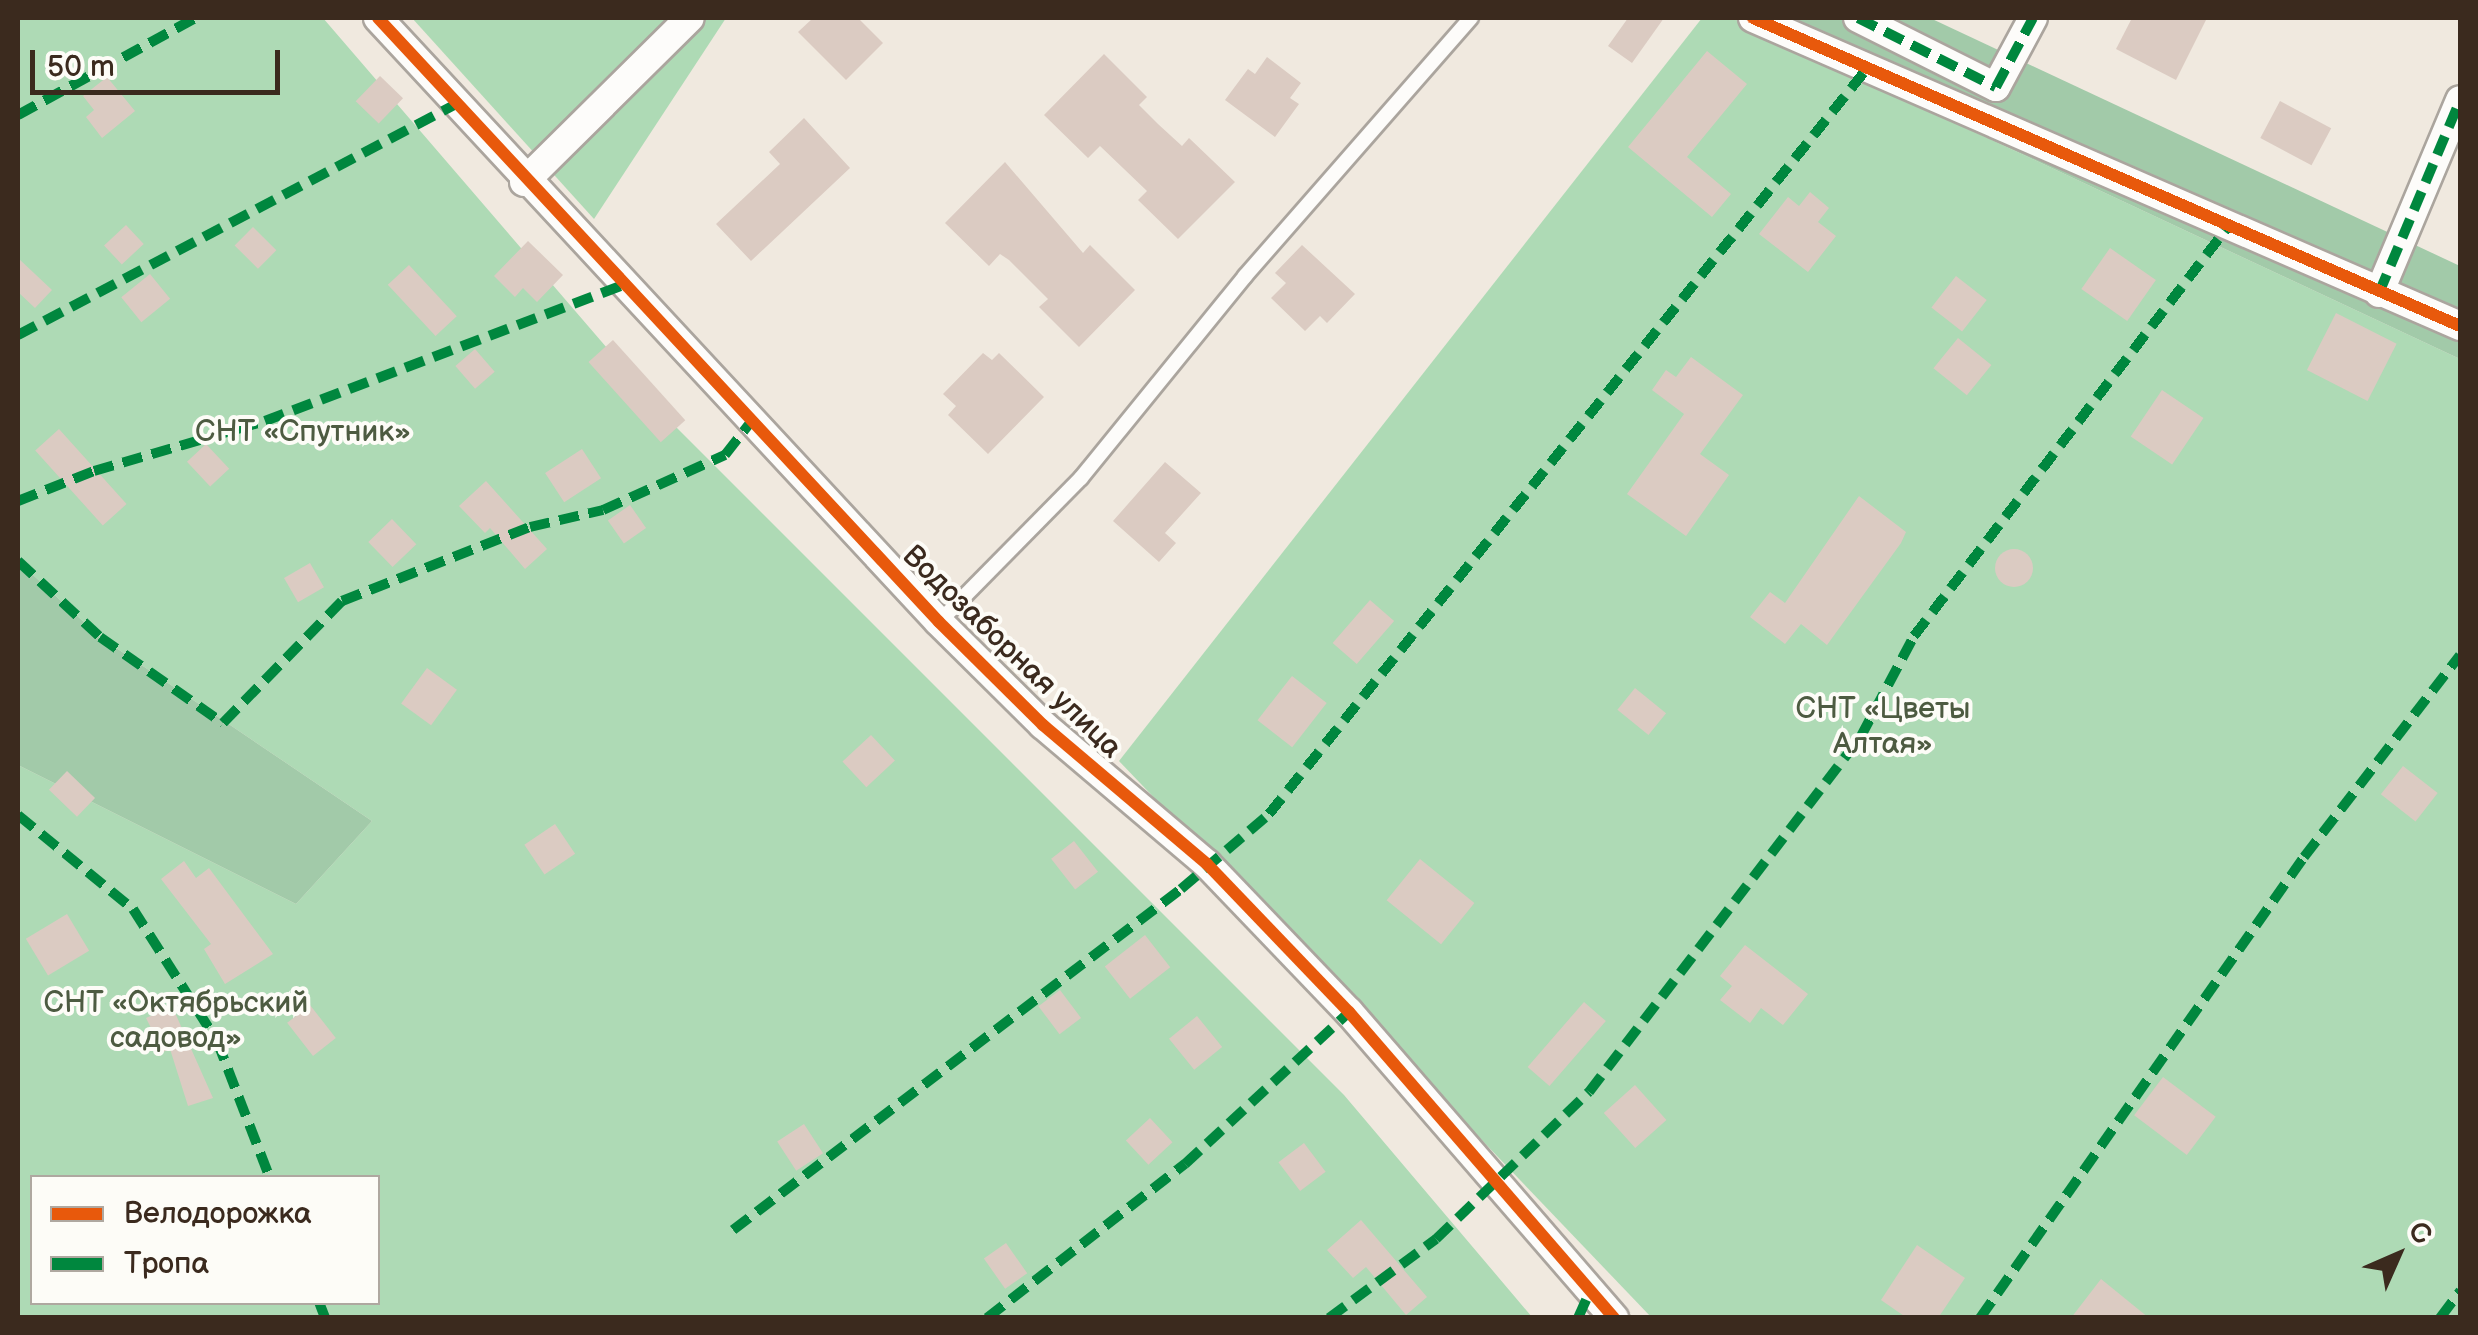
<!DOCTYPE html>
<meta charset="utf-8">
<style>
body{margin:0}
#map{position:relative;width:2478px;height:1335px;overflow:hidden;background:#f0e9df;font-family:"Balsamiq Sans",sans-serif}
div>[style]{position:absolute}
.green>*{inset:0;background:#aedab5}
.forest>*{inset:0;background:#a2caa9}
.building>*{inset:0;background:#dbcbc2;transform-origin:0 0}
.round{border-radius:50%}
.roads{filter:drop-shadow(2px 0 #aba59e) drop-shadow(-2px 0 #aba59e) drop-shadow(0 2px #aba59e) drop-shadow(0 -2px #aba59e)}
.service>*{height:14px;margin:-7px;padding:0 7px;transform-origin:7px;border-radius:7px;background:#fdfcfa}
.minor>*{height:28px;margin:-14px;padding:0 14px;transform-origin:14px;border-radius:14px;background:#fdfcfa}
.quiet>*{height:10px;margin-top:-5px;transform-origin:0;background:repeating-linear-gradient(90deg,#00873e 0 20px,transparent 0 30px)}
.cycleway>*{height:12px;margin:-6px;padding:0 6px;transform-origin:6px;border-radius:6px;background:#e8590c}
span{translate:-50% -50%;white-space:nowrap;text-align:center;line-height:1.15;-webkit-text-stroke:8px #fdfcf7;paint-order:stroke}
.park-label{font-size:30px;color:#4d5b41}
.street-label{font-size:30px;color:#3b2a1e}
.frame{position:absolute;inset:0;border:20px solid #3b2a1e;pointer-events:none}
.legend{position:absolute;left:30px;top:1175px;width:350px;height:130px;box-sizing:border-box;background:#fdfcf7;border:2px solid #afa8a0;margin:0;padding:12px 18px;list-style:none;font-size:30px;color:#3b2a1e}
.legend li{display:flex;align-items:center;gap:20px;height:50px}
.legend b{width:50px;border:2px solid #afa8a0}
.north{position:absolute;left:2348px;top:1205px;width:100px;height:100px;-webkit-text-stroke:8px #fdfcf7;paint-order:stroke;rotate:45deg;font-size:28px;font-weight:700;line-height:40px;text-align:center;color:#3b2a1e}
.north::after{content:'';display:block;margin:auto;width:35px;height:45px;background:#3b2a1e;clip-path:polygon(50% 0,100% 100%,50% 72%,0 100%)}
.scale{position:absolute;left:30px;top:50px;width:250px;height:45px;box-sizing:border-box;border:5px solid #3b2a1e;border-top:0;padding-left:12px;font-size:30px;line-height:35px;white-space:nowrap;color:#3b2a1e;-webkit-text-stroke:8px #fdfcf7;paint-order:stroke}
</style>
<div id="map">
<div class="green">
<i style="clip-path:polygon(evenodd,18px 18px,323px 18px,669px 420px,1344px 1095px,1532px 1317px,18px 1317px,18px 765px,296px 904px,372px 821px,100px 637px,18px 561px,18px 18px,32px 1178px,378px 1178px,378px 1302px,32px 1302px,32px 1178px)"></i>
<i style="clip-path:polygon(412px 18px,726px 18px,594px 219px)"></i>
<i style="clip-path:polygon(1702px 18px,1731px 18px,2460px 359px,2460px 1317px,1651px 1317px,1119px 761px)"></i>
</div>
<div class="forest">
<i style="clip-path:polygon(1731px 18px,1930px 18px,2460px 266px,2460px 359px)"></i>
<i style="clip-path:polygon(18px 561px,100px 637px,372px 821px,296px 904px,18px 765px)"></i>
</div>
<div class="building">
<i style="clip-path:polygon(813px 18px,858px 18px,883px 43px,846px 80px,798px 32px)"></i>
<i style="clip-path:polygon(1628px 18px,1664px 18px,1632px 63px,1608px 46px)"></i>
<i style="clip-path:polygon(2132px 18px,2207px 18px,2176px 80px,2116px 49px)"></i>
<i style="clip-path:polygon(1707px 51px,1747px 84px,1687px 157px,1731px 194px,1712px 217px,1628px 147px)"></i>
<i style="clip-path:polygon(1104px 54px,1147px 97px,1139px 105px,1158px 124px,1182px 146px,1189px 138px,1235px 182px,1178px 239px,1138px 200px,1147px 191px,1100px 146px,1088px 158px,1044px 115px)"></i>
<i style="clip-path:polygon(1267px 57px,1301px 83px,1290px 98px,1299px 104px,1275px 137px,1225px 100px,1248px 69px,1255px 74px)"></i>
<i style="left:380px;top:76px;width:32px;height:35px;rotate:44deg"></i>
<i style="clip-path:polygon(107px 77px,135px 111px,102px 138px,86px 117px,94px 110px,83px 96px)"></i>
<i style="left:2280px;top:101px;width:58px;height:42px;rotate:28deg"></i>
<i style="clip-path:polygon(804px 118px,850px 168px,751px 261px,716px 224px,780px 164px,769px 152px)"></i>
<i style="clip-path:polygon(1005px 162px,1083px 253px,1090px 245px,1135px 290px,1079px 347px,1039px 307px,1048px 299px,1009px 260px,1000px 254px,989px 266px,945px 223px)"></i>
<i style="clip-path:polygon(1810px 192px,1829px 208px,1818px 222px,1836px 236px,1808px 272px,1759px 234px,1788px 197px,1799px 206px)"></i>
<i style="left:126px;top:225px;width:26px;height:30px;rotate:47deg"></i>
<i style="left:253px;top:227px;width:33px;height:26px;rotate:45deg"></i>
<i style="clip-path:polygon(528px 241px,563px 275px,537px 302px,523px 288px,515px 297px,494px 276px)"></i>
<i style="clip-path:polygon(1302px 245px,1355px 294px,1327px 323px,1320px 316px,1305px 331px,1271px 298px,1286px 283px,1275px 273px)"></i>
<i style="left:2110px;top:248px;width:56px;height:50px;rotate:35deg"></i>
<i style="clip-path:polygon(18px 258px,52px 290px,35px 308px,18px 292px)"></i>
<i style="left:409px;top:265px;width:70px;height:29px;rotate:47deg"></i>
<i style="left:150px;top:274px;width:32px;height:37px;rotate:51deg"></i>
<i style="left:1956px;top:276px;width:39px;height:40px;rotate:38deg"></i>
<i style="left:2336px;top:313px;width:68px;height:64px;rotate:27deg"></i>
<i style="left:1958px;top:338px;width:43px;height:39px;rotate:39deg"></i>
<i style="left:613px;top:340px;width:108px;height:33px;rotate:48deg"></i>
<i style="left:475px;top:349px;width:30px;height:26px;rotate:49deg"></i>
<i style="clip-path:polygon(983px 353px,992px 360px,999px 353px,1044px 397px,988px 454px,948px 415px,956px 406px,943px 394px)"></i>
<i style="clip-path:polygon(1691px 357px,1743px 395px,1700px 454px,1729px 475px,1686px 536px,1627px 494px,1684px 414px,1652px 390px,1666px 370px,1676px 377px)"></i>
<i style="left:2162px;top:390px;width:50px;height:56px;rotate:34deg"></i>
<i style="left:59px;top:429px;width:101px;height:32px;rotate:48deg"></i>
<i style="left:206px;top:444px;width:34px;height:26px;rotate:47deg"></i>
<i style="left:582px;top:449px;width:35px;height:44px;rotate:57deg"></i>
<i style="clip-path:polygon(1165px 462px,1201px 493px,1165px 533px,1176px 543px,1159px 562px,1113px 521px)"></i>
<i style="clip-path:polygon(486px 481px,547px 549px,525px 569px,490px 528px,485px 533px,459px 506px)"></i>
<i style="clip-path:polygon(1859px 496px,1906px 532px,1901px 543px,1827px 645px,1801px 624px,1785px 644px,1750px 617px,1770px 592px,1785px 603px)"></i>
<i style="left:630px;top:505px;width:28px;height:27px;rotate:55deg"></i>
<i style="left:392px;top:519px;width:35px;height:33px;rotate:46deg"></i>
<i class="round" style="left:1995px;top:549px;width:38px;height:38px"></i>
<i style="left:310px;top:563px;width:28px;height:30px;rotate:60deg"></i>
<i style="left:1370px;top:600px;width:32px;height:57px;rotate:41deg"></i>
<i style="left:427px;top:668px;width:37px;height:44px;rotate:36deg"></i>
<i style="left:1292px;top:676px;width:44px;height:56px;rotate:38deg"></i>
<i style="left:1635px;top:688px;width:40px;height:28px;rotate:39deg"></i>
<i style="left:871px;top:735px;width:35px;height:39px;rotate:47deg"></i>
<i style="left:2403px;top:766px;width:44px;height:36px;rotate:38deg"></i>
<i style="left:67px;top:771px;width:39px;height:26px;rotate:44deg"></i>
<i style="left:555px;top:824px;width:36px;height:37px;rotate:56deg"></i>
<i style="left:1074px;top:841px;width:39px;height:29px;rotate:52deg"></i>
<i style="left:1420px;top:859px;width:70px;height:53px;rotate:39deg"></i>
<i style="clip-path:polygon(184px 861px,196px 878px,209px 868px,273px 954px,225px 984px,204px 949px,211px 944px,161px 879px)"></i>
<i style="left:67px;top:914px;width:43px;height:48px;rotate:59deg"></i>
<i style="left:1145px;top:935px;width:41px;height:51px;rotate:52deg"></i>
<i style="clip-path:polygon(1745px 945px,1808px 994px,1783px 1025px,1761px 1008px,1750px 1023px,1720px 1000px,1732px 986px,1720px 976px)"></i>
<i style="left:1060px;top:990px;width:35px;height:27px;rotate:53deg"></i>
<i style="left:1584px;top:1002px;width:29px;height:86px;rotate:41deg"></i>
<i style="left:310px;top:1005px;width:42px;height:29px;rotate:52deg"></i>
<i style="clip-path:polygon(172px 1006px,213px 1098px,188px 1106px,170px 1049px,163px 1052px,146px 1018px)"></i>
<i style="left:1197px;top:1016px;width:40px;height:36px;rotate:51deg"></i>
<i style="left:2163px;top:1077px;width:66px;height:48px;rotate:37deg"></i>
<i style="left:1635px;top:1085px;width:47px;height:42px;rotate:48deg"></i>
<i style="left:1150px;top:1118px;width:33px;height:33px;rotate:47deg"></i>
<i style="left:804px;top:1124px;width:35px;height:32px;rotate:57deg"></i>
<i style="left:1304px;top:1143px;width:36px;height:32px;rotate:53deg"></i>
<i style="clip-path:polygon(1361px 1220px,1427px 1297px,1406px 1315px,1366px 1267px,1353px 1278px,1327px 1250px)"></i>
<i style="left:1006px;top:1243px;width:37px;height:27px;rotate:55deg"></i>
<i style="clip-path:polygon(1917px 1245px,1965px 1278px,1938px 1318px,1907px 1318px,1881px 1300px)"></i>
<i style="clip-path:polygon(2101px 1279px,2149px 1318px,2071px 1318px)"></i>
</div>
<div class="roads">
<div class="service">
<i style="left:939px;top:622px;width:202px;rotate:-45.4deg"></i>
<i style="left:1081px;top:478px;width:260px;rotate:-50.9deg"></i>
<i style="left:1245px;top:276px;width:343px;rotate:-48.8deg"></i>
</div>
<div class="minor">
<i style="left:378px;top:18px;width:824px;rotate:47.11deg"></i>
<i style="left:939px;top:622px;width:146px;rotate:44.7deg"></i>
<i style="left:1043px;top:725px;width:215px;rotate:40.3deg"></i>
<i style="left:1207px;top:864px;width:205px;rotate:46.2deg"></i>
<i style="left:1349px;top:1012px;width:405px;rotate:49.1deg"></i>
<i style="left:1753px;top:18px;width:771px;rotate:23.54deg"></i>
<i style="left:1858px;top:18px;width:154px;rotate:26.6deg"></i>
<i style="left:1996px;top:87px;width:78px;rotate:-61.8deg"></i>
<i style="left:524px;top:182px;width:233px;rotate:-44.7deg"></i>
<i style="left:2379px;top:293px;width:209px;rotate:-67.2deg"></i>
</div>
</div>
<div class="quiet">
<i style="left:1858px;top:18px;width:154px;rotate:26.6deg"></i>
<i style="left:1996px;top:87px;width:78px;rotate:-61.8deg"></i>
<i style="left:18px;top:115px;width:202px;rotate:-28.7deg"></i>
<i style="left:2379px;top:293px;width:209px;rotate:-67.2deg"></i>
<i style="left:18px;top:335px;width:495px;rotate:-27.8deg"></i>
<i style="left:18px;top:501px;width:82px;rotate:-21.5deg"></i>
<i style="left:94px;top:471px;width:178px;rotate:-16.3deg"></i>
<i style="left:265px;top:421px;width:381px;rotate:-20.8deg"></i>
<i style="left:18px;top:561px;width:112px;rotate:42.8deg"></i>
<i style="left:100px;top:637px;width:150px;rotate:35deg"></i>
<i style="left:223px;top:723px;width:170px;rotate:-45.7deg"></i>
<i style="left:342px;top:601px;width:202px;rotate:-21.5deg"></i>
<i style="left:530px;top:527px;width:75px;rotate:-13.1deg"></i>
<i style="left:603px;top:510px;width:134px;rotate:-24.3deg"></i>
<i style="left:725px;top:455px;width:39px;rotate:-52deg"></i>
<i style="left:18px;top:815px;width:149px;rotate:39.3deg"></i>
<i style="left:133px;top:909px;width:156px;rotate:57.5deg"></i>
<i style="left:217px;top:1041px;width:147px;rotate:68.9deg"></i>
<i style="left:733px;top:1230px;width:563px;rotate:-37.28deg"></i>
<i style="left:1181px;top:889px;width:116px;rotate:-40.4deg"></i>
<i style="left:1269px;top:814px;width:954px;rotate:-51.26deg"></i>
<i style="left:319px;top:1302px;width:17px;rotate:69deg"></i>
<i style="left:987px;top:1318px;width:251px;rotate:-37.9deg"></i>
<i style="left:1185px;top:1164px;width:224px;rotate:-42.8deg"></i>
<i style="left:1329px;top:1318px;width:133px;rotate:-36.4deg"></i>
<i style="left:1436px;top:1239px;width:212px;rotate:-43.9deg"></i>
<i style="left:1589px;top:1092px;width:446px;rotate:-52.6deg"></i>
<i style="left:1860px;top:738px;width:115px;rotate:-62.1deg"></i>
<i style="left:1914px;top:636px;width:514px;rotate:-52.51deg"></i>
<i style="left:1578px;top:1318px;width:30px;rotate:-66deg"></i>
<i style="left:1980px;top:1318px;width:563px;rotate:-54.9deg"></i>
<i style="left:2304px;top:857px;width:255px;rotate:-52.3deg"></i>
<i style="left:2440px;top:1318px;width:34px;rotate:-53deg"></i>
</div>
<div class="cycleway">
<i style="left:378px;top:18px;width:824px;rotate:47.11deg"></i>
<i style="left:939px;top:622px;width:146px;rotate:44.7deg"></i>
<i style="left:1043px;top:725px;width:215px;rotate:40.3deg"></i>
<i style="left:1207px;top:864px;width:205px;rotate:46.2deg"></i>
<i style="left:1349px;top:1012px;width:405px;rotate:49.1deg"></i>
<i style="left:1753px;top:18px;width:771px;rotate:23.54deg"></i>
</div>
<div class="park-label">
<span style="left:303px;top:432px">СНТ «Спутник»</span>
<span style="left:1883px;top:726px">СНТ «Цветы<br>Алтая»</span>
<span style="left:176px;top:1020px">СНТ «Октябрьский<br>садовод»</span>
</div>
<div class="street-label">
<span style="left:1012px;top:652px;rotate:44deg">Водозаборная улица</span>
</div>
<div class="frame"></div>
<ul class="legend">
<li><b style="height:12px;background:#e8590c"></b>Велодорожка</li>
<li><b style="height:12px;background:#00873e"></b>Тропа</li>
</ul>
<div class="north">С</div>
<div class="scale">50 m</div>
</div>
